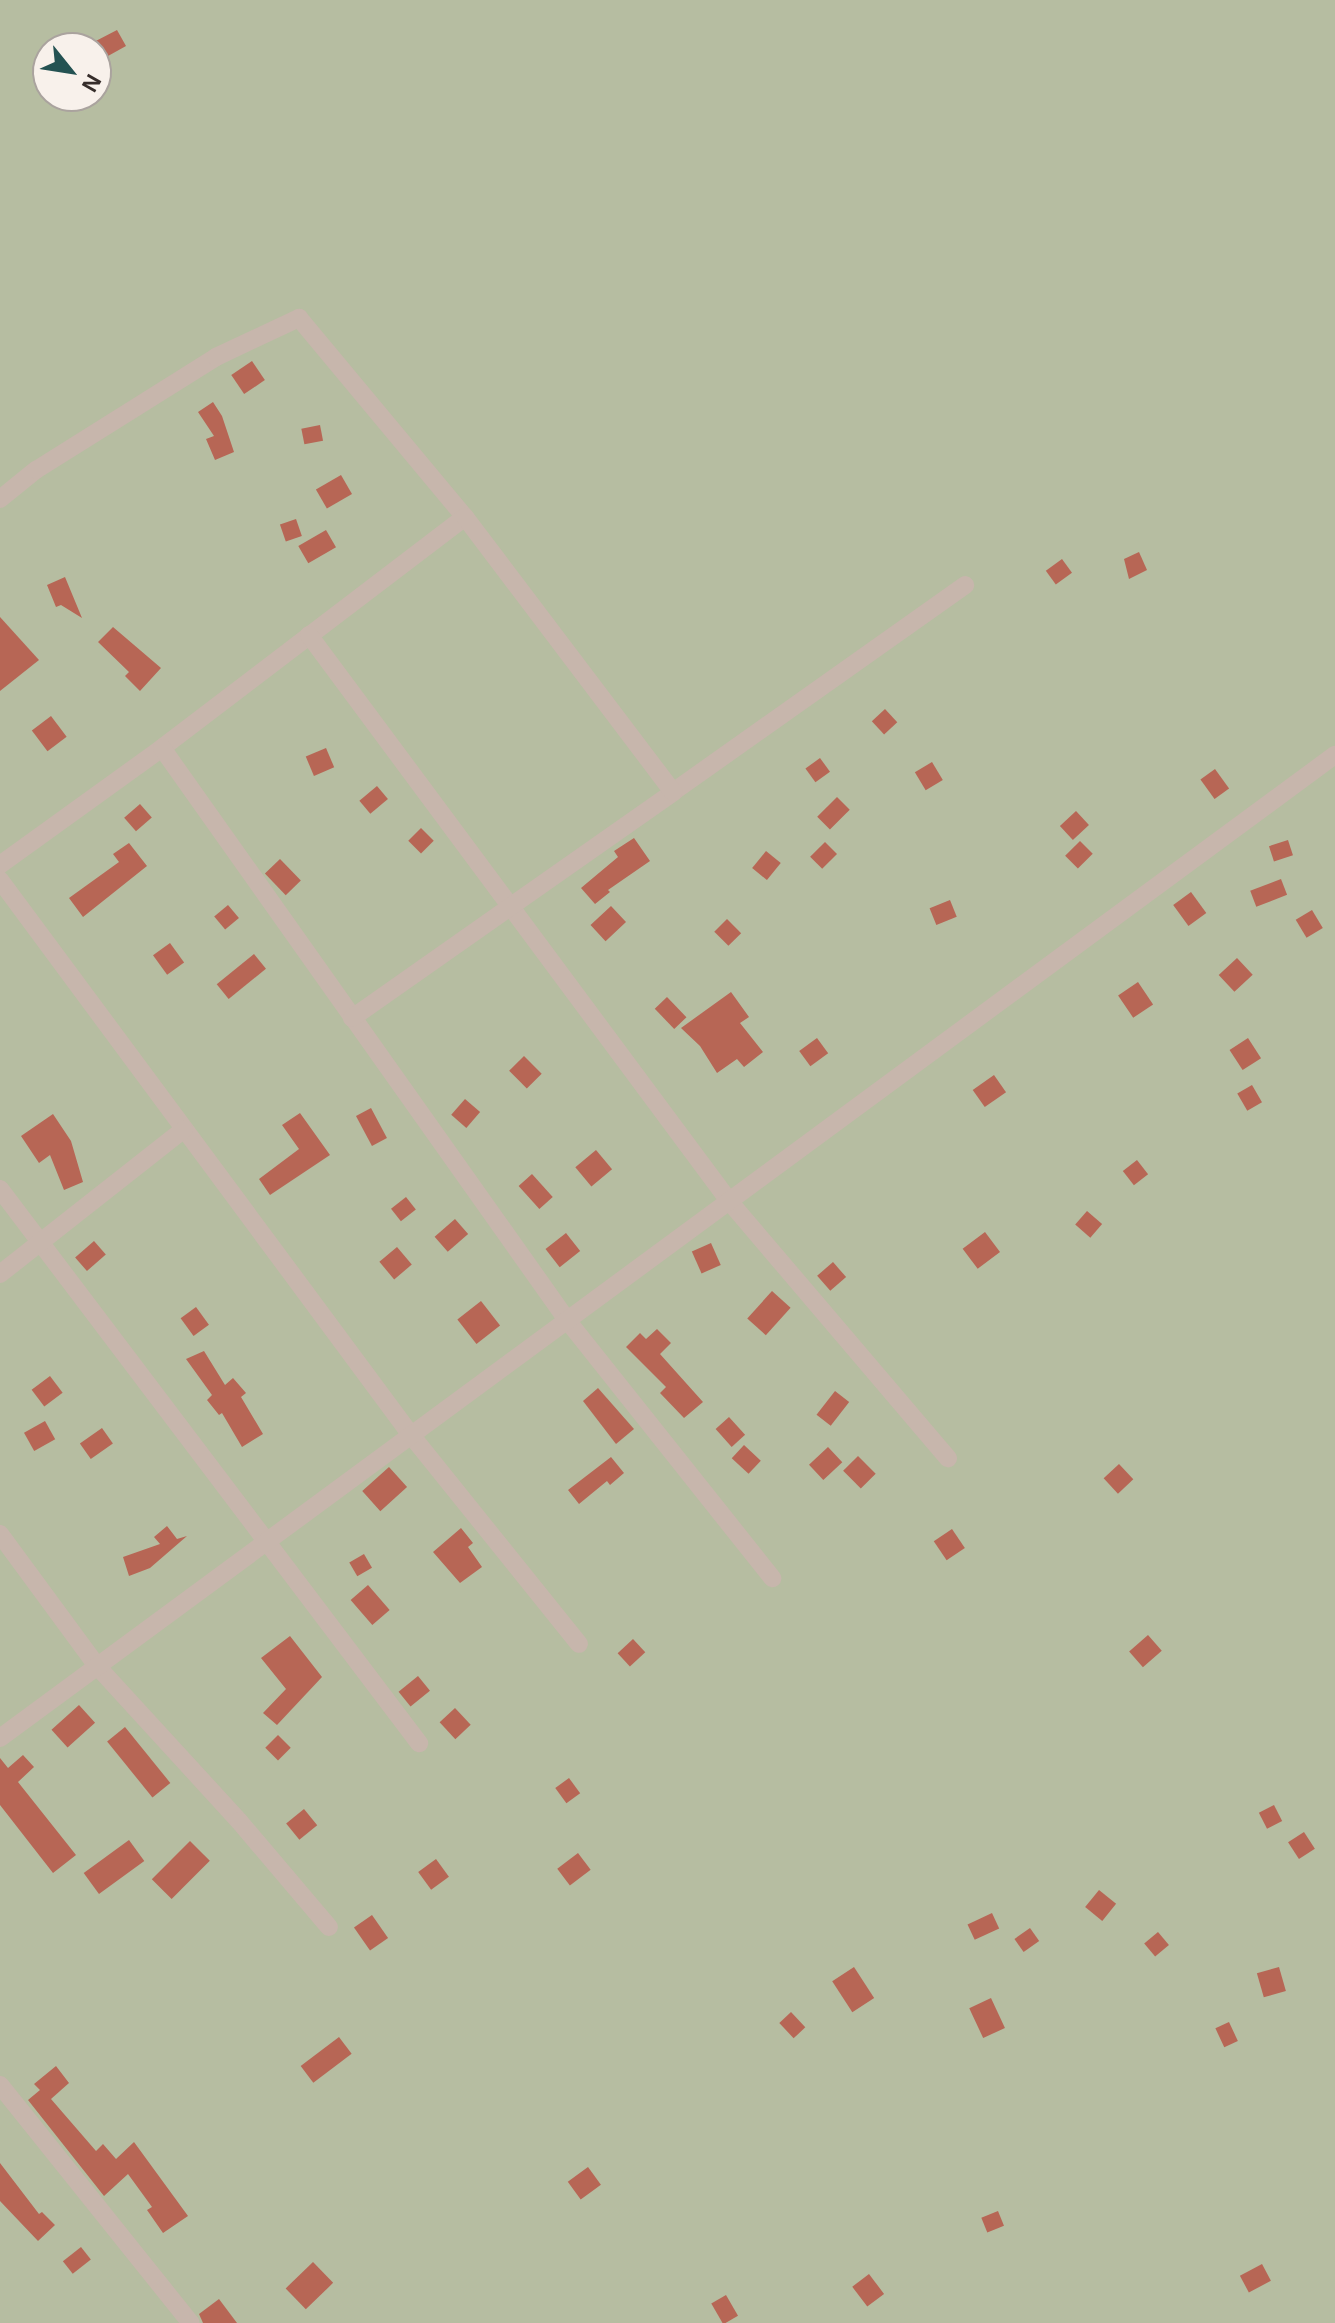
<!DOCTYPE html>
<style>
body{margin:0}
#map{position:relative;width:1335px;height:2323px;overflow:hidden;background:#f0e7df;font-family:Arial,sans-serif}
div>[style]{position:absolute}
.green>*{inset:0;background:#b6bda1}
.building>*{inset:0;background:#b76655;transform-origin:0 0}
.street>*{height:18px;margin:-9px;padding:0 9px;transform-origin:9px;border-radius:9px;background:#c7b6ac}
span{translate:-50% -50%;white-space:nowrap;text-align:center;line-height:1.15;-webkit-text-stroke:7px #f8f1eb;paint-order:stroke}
.north{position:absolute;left:32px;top:32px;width:80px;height:80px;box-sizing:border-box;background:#f8f1eb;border:2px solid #aaa39e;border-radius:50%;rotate:120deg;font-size:22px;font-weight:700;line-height:32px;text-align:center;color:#362d2a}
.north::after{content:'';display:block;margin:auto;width:28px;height:36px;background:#245252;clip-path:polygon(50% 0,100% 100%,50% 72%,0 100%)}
</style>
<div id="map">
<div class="green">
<i style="clip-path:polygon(evenodd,0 0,1335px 0,1335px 2323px,0 2323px,0 0,48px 48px,96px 48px,96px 96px,48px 96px,48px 48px)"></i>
</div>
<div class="building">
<i style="clip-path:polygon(117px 30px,126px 46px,99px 61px,96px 48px,90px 44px)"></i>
<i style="left:252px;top:361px;width:23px;height:25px;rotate:56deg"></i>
<i style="clip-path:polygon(213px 402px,222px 416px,234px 452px,215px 460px,206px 439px,214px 436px,198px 412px)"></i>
<i style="left:320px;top:425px;width:16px;height:19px;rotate:79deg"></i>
<i style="left:341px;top:475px;width:22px;height:29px;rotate:60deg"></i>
<i style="left:296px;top:519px;width:18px;height:17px;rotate:71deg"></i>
<i style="left:326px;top:530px;width:20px;height:32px;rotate:60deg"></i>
<i style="clip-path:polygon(1139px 552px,1147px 570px,1129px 579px,1124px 559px)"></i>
<i style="left:1062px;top:559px;width:17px;height:20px;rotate:54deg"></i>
<i style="clip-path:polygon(65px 577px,82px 618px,61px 605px,56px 607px,47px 585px)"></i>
<i style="clip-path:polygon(0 617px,39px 660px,0 691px)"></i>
<i style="clip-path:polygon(113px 627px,161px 668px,140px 691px,125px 676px,129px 672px,98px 642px)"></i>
<i style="left:885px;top:709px;width:18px;height:18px;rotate:47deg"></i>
<i style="left:51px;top:716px;width:26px;height:24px;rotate:53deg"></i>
<i style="left:326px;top:748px;width:21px;height:22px;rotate:67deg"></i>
<i style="left:820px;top:758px;width:17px;height:18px;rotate:54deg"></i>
<i style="left:932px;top:762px;width:21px;height:20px;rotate:59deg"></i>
<i style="left:1215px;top:769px;width:24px;height:18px;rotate:54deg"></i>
<i style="left:377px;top:786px;width:17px;height:23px;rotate:50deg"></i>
<i style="left:837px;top:797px;width:18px;height:28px;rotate:45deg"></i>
<i style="left:140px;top:804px;width:18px;height:21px;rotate:49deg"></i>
<i style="left:1076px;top:811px;width:19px;height:22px;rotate:47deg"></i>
<i style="left:421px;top:828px;width:18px;height:18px;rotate:45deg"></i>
<i style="clip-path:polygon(634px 838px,650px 861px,608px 890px,610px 892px,595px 904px,581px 888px,618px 857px,614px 851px)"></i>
<i style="left:1288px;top:840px;width:16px;height:20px;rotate:72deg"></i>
<i style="left:1080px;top:841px;width:18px;height:21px;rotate:45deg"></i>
<i style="left:825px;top:842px;width:17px;height:21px;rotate:45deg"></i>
<i style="clip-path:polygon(129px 843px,147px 866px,83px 917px,69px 898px,119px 862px,113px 854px)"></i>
<i style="left:766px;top:851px;width:19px;height:22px;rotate:39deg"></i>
<i style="left:280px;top:859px;width:30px;height:21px;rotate:46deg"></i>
<i style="left:1281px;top:879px;width:17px;height:33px;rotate:69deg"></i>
<i style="left:1191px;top:892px;width:26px;height:22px;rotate:54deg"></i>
<i style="left:950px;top:900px;width:18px;height:22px;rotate:68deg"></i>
<i style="left:228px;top:905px;width:17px;height:18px;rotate:50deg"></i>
<i style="left:611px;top:906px;width:22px;height:28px;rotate:47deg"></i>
<i style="left:1312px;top:910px;width:21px;height:19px;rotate:59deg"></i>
<i style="left:727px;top:919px;width:20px;height:18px;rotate:45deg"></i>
<i style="left:170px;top:943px;width:24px;height:21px;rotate:54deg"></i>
<i style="left:254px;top:954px;width:19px;height:48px;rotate:51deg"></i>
<i style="left:1237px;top:958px;width:23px;height:25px;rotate:47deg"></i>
<i style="left:1138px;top:982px;width:27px;height:24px;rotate:56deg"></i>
<i style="clip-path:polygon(731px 992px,749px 1017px,740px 1023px,763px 1052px,744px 1067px,737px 1059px,717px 1073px,700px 1046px,681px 1028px)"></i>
<i style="left:667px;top:997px;width:28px;height:17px;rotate:46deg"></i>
<i style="left:817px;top:1038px;width:19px;height:22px;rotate:54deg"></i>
<i style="left:1248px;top:1038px;width:24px;height:22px;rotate:57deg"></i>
<i style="left:524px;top:1056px;width:25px;height:21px;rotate:45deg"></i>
<i style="left:994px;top:1075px;width:21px;height:26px;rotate:55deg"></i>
<i style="left:1252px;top:1085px;width:20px;height:17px;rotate:60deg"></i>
<i style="left:465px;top:1099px;width:20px;height:21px;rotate:41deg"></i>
<i style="left:371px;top:1108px;width:34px;height:17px;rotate:62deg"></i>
<i style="clip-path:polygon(300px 1113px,330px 1155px,270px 1195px,259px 1179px,299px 1149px,282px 1125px)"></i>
<i style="clip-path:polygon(53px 1114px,71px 1141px,83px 1182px,64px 1190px,50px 1155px,39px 1163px,21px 1136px)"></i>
<i style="left:596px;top:1150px;width:25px;height:27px;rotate:50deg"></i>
<i style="left:1137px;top:1160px;width:18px;height:18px;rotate:52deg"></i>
<i style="left:532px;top:1174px;width:31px;height:18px;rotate:48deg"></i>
<i style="left:406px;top:1197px;width:16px;height:19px;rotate:52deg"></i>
<i style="left:1087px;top:1211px;width:20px;height:18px;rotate:41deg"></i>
<i style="left:455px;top:1219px;width:20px;height:27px;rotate:49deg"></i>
<i style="left:985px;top:1232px;width:25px;height:28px;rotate:53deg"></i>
<i style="left:566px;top:1233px;width:23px;height:26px;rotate:52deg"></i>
<i style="left:94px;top:1241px;width:18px;height:25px;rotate:49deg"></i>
<i style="left:711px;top:1243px;width:24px;height:21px;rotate:66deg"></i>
<i style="left:397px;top:1247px;width:23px;height:23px;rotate:50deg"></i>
<i style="left:833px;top:1262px;width:20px;height:21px;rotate:49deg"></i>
<i style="left:772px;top:1291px;width:25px;height:37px;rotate:42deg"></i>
<i style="left:481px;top:1301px;width:31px;height:30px;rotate:52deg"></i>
<i style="left:196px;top:1307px;width:22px;height:19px;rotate:54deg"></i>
<i style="clip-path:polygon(657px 1329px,671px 1343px,660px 1354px,703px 1402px,684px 1418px,660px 1393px,666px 1387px,626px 1347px,640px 1333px,646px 1339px)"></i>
<i style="clip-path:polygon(204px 1351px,225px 1385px,233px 1378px,246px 1393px,241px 1397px,263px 1434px,242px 1447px,222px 1413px,219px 1415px,207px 1400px,212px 1395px,186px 1359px)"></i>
<i style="left:50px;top:1376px;width:21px;height:23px;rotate:53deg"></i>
<i style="clip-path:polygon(598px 1388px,634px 1429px,616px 1444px,583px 1401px)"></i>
<i style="left:835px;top:1391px;width:18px;height:30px;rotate:38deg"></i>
<i style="left:729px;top:1417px;width:24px;height:18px;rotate:48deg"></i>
<i style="left:45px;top:1421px;width:21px;height:24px;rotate:61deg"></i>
<i style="left:102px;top:1428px;width:19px;height:27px;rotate:55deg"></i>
<i style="left:744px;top:1445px;width:23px;height:18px;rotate:43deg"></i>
<i style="left:828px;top:1447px;width:21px;height:26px;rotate:47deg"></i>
<i style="left:858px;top:1456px;width:25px;height:21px;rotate:45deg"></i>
<i style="clip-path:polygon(611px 1457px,624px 1473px,610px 1485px,607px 1481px,579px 1504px,568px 1490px)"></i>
<i style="left:1119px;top:1464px;width:21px;height:21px;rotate:47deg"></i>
<i style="left:389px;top:1467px;width:27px;height:36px;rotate:48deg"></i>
<i style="clip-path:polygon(167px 1526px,177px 1539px,187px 1536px,150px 1568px,129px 1576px,123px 1557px,160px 1544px,154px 1537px)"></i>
<i style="clip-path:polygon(461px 1528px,473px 1543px,468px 1547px,482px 1567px,460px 1583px,433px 1552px)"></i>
<i style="left:952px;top:1529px;width:23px;height:22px;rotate:56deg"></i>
<i style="left:364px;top:1554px;width:16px;height:17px;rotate:60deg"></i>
<i style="left:368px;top:1585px;width:33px;height:23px;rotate:49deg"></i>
<i style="left:1148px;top:1635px;width:21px;height:25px;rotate:49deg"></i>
<i style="clip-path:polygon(290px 1636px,322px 1677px,277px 1725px,263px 1713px,286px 1689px,261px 1658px)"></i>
<i style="left:633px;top:1639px;width:18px;height:21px;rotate:47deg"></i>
<i style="left:418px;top:1676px;width:19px;height:25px;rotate:51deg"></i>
<i style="left:79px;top:1705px;width:24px;height:37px;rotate:48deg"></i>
<i style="left:455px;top:1708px;width:23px;height:21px;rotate:47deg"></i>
<i style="left:125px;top:1727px;width:72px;height:23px;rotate:51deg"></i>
<i style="left:278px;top:1735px;width:18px;height:18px;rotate:45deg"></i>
<i style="clip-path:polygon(23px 1755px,34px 1767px,18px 1782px,76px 1855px,53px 1873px,0 1805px,0 1758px,8px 1768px)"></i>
<i style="left:569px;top:1778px;width:19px;height:17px;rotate:54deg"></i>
<i style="left:1274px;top:1805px;width:18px;height:17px;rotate:63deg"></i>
<i style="left:304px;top:1809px;width:21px;height:23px;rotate:51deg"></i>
<i style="left:1304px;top:1832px;width:20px;height:19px;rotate:57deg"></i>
<i style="left:129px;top:1840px;width:26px;height:56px;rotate:54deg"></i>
<i style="left:190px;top:1841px;width:28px;height:54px;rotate:45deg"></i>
<i style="left:578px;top:1853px;width:21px;height:26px;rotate:53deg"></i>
<i style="left:436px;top:1859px;width:22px;height:22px;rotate:54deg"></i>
<i style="left:1099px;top:1890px;width:22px;height:22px;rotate:39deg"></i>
<i style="left:992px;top:1913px;width:17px;height:27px;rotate:65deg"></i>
<i style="left:372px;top:1915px;width:28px;height:22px;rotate:55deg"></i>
<i style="left:1030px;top:1928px;width:16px;height:19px;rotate:55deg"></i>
<i style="left:1158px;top:1932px;width:17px;height:18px;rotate:50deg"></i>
<i style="left:854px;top:1967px;width:37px;height:26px;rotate:57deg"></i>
<i style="left:1279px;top:1967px;width:25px;height:23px;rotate:74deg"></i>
<i style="left:991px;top:1998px;width:33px;height:24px;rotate:65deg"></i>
<i style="left:791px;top:2012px;width:21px;height:16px;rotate:47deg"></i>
<i style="left:1229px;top:2022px;width:21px;height:15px;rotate:65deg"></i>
<i style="left:339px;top:2037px;width:21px;height:48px;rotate:53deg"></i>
<i style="clip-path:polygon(56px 2066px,69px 2083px,51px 2099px,96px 2151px,103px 2144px,116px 2159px,134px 2142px,188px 2216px,163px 2233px,147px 2210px,152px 2207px,128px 2174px,104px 2196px,28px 2100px,40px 2090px,34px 2084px)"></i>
<i style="clip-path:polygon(0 2163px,39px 2214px,42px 2212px,55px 2225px,38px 2241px,0 2201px)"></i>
<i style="left:588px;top:2167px;width:22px;height:25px;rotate:54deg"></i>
<i style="left:998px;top:2211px;width:16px;height:18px;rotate:68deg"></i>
<i style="left:81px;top:2247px;width:16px;height:23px;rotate:52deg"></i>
<i style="left:313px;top:2262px;width:29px;height:38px;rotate:46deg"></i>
<i style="left:1262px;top:2264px;width:19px;height:25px;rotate:62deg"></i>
<i style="left:869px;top:2274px;width:25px;height:21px;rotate:53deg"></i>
<i style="left:726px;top:2295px;width:24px;height:17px;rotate:60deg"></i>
<i style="clip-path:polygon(219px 2299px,237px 2323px,203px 2323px,199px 2314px)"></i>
</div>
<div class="street">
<i style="left:0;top:499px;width:46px;rotate:-38.9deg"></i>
<i style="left:36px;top:470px;width:213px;rotate:-32.1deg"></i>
<i style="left:216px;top:357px;width:92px;rotate:-25.2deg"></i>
<i style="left:299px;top:318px;width:259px;rotate:50.2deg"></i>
<i style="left:465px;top:517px;width:381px;rotate:142.7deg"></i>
<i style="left:162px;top:748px;width:200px;rotate:144.2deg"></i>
<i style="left:309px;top:635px;width:705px;rotate:53.42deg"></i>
<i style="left:729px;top:1201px;width:338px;rotate:49.6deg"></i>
<i style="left:162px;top:748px;width:701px;rotate:54.7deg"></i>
<i style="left:567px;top:1320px;width:330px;rotate:51.5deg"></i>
<i style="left:673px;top:792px;width:358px;rotate:-35.3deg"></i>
<i style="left:0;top:880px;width:691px;rotate:53.48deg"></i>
<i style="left:411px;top:1435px;width:268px;rotate:51.2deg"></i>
<i style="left:352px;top:1018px;width:393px;rotate:-35.1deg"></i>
<i style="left:673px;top:792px;width:345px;rotate:-127.1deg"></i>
<i style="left:0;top:1189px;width:695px;rotate:52.9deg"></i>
<i style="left:0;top:1274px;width:234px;rotate:-38.2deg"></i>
<i style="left:0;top:1534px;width:164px;rotate:53.7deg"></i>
<i style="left:97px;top:1666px;width:210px;rotate:47.5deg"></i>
<i style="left:239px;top:1821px;width:139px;rotate:49.7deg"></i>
<i style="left:0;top:1738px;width:1658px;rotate:-36.37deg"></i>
<i style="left:0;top:2085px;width:305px;rotate:51.3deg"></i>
</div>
<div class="north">N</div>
</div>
